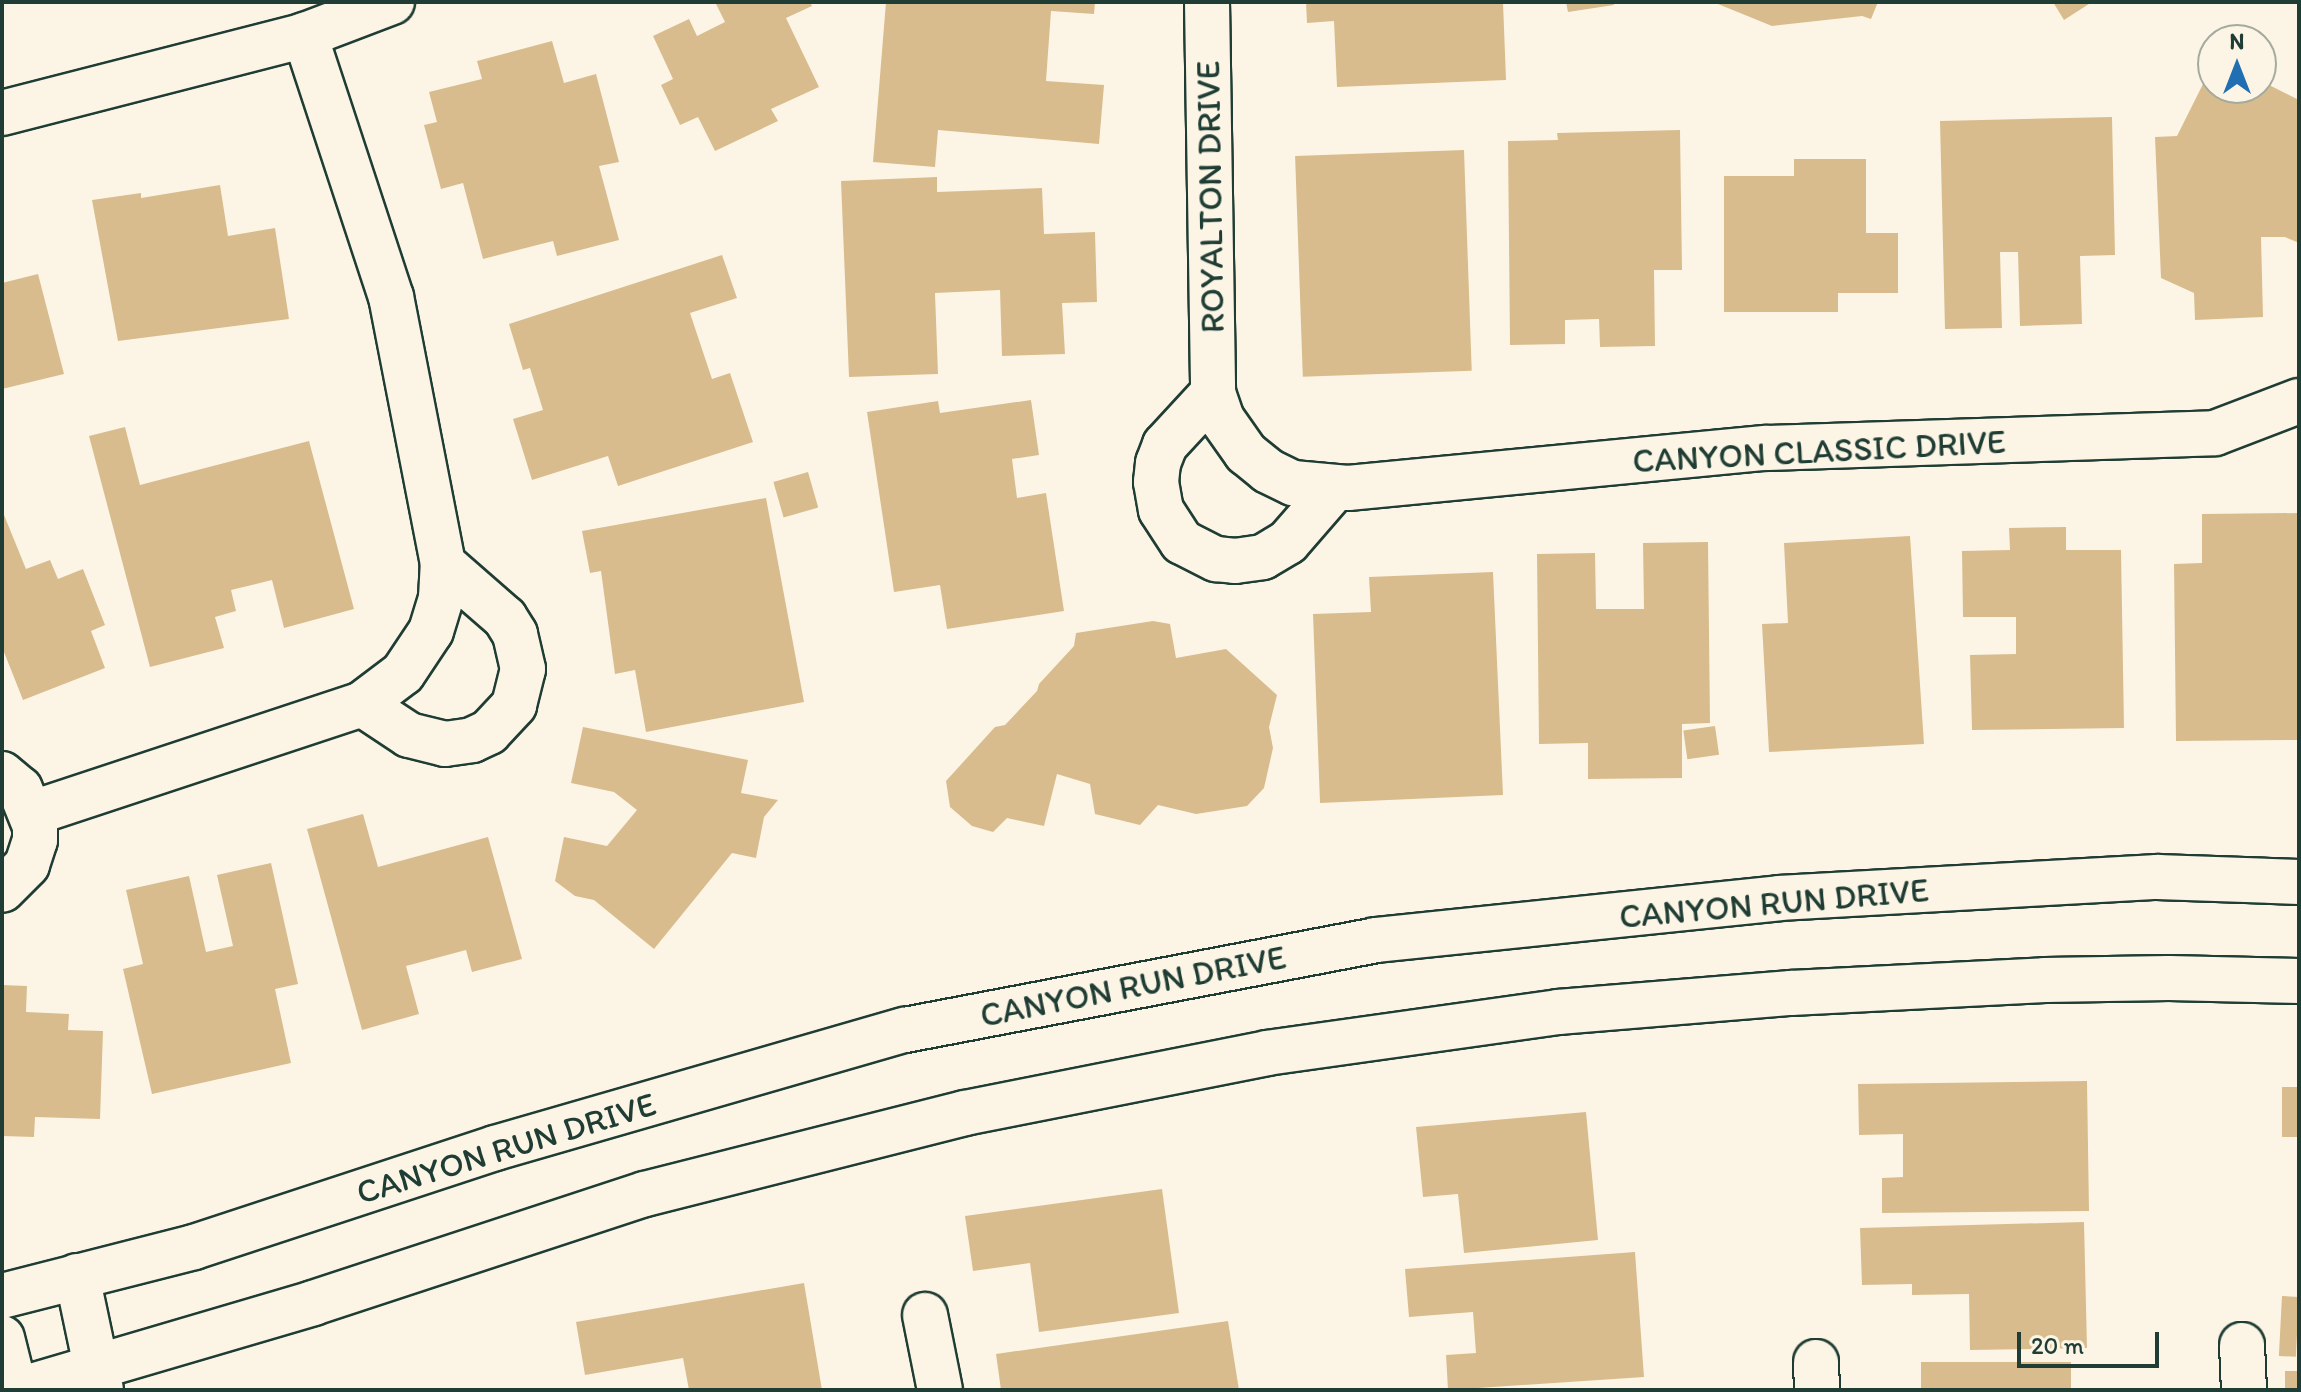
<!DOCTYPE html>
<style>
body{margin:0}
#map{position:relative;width:2301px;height:1392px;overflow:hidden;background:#fcf5e5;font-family:Itim,sans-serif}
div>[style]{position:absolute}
.building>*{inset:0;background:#d9bc8e;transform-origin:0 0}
.roads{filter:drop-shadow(2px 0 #1f3d34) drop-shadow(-2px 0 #1f3d34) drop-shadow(0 2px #1f3d34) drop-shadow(0 -2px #1f3d34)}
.street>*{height:44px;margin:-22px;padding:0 22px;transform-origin:22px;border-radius:22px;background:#fcf5e5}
.secondary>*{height:44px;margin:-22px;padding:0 22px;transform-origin:22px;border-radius:22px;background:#fcf5e5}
span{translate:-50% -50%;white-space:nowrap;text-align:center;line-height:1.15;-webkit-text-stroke:6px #fcf5e5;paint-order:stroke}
.street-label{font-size:34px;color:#1f3d34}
.frame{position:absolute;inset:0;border:4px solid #1f3d34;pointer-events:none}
.north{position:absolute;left:2197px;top:24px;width:80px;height:80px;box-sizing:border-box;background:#fcf5e5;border:2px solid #a4ab9e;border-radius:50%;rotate:0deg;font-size:22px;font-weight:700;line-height:32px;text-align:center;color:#1f3d34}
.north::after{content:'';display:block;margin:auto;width:28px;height:36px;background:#1f6fb2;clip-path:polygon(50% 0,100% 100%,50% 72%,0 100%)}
.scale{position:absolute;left:2017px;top:1332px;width:142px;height:36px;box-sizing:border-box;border:4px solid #1f3d34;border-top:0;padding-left:10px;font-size:24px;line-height:28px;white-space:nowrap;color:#1f3d34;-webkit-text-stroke:6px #fcf5e5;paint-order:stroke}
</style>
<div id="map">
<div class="building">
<i style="clip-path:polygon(715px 2px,810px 2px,812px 6px,786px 18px,819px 87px,771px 109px,778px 121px,715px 151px,698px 117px,680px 125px,661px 85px,673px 79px,653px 36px,689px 19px,697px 36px,725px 22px)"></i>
<i style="clip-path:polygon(886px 2px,1095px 2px,1094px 14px,1051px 11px,1046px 81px,1104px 85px,1099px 144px,938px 130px,935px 167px,873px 162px)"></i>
<i style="clip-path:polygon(1306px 2px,1503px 2px,1506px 80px,1337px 87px,1334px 21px,1307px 23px)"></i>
<i style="clip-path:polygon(1566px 2px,1613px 2px,1614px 5px,1568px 12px)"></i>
<i style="clip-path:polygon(1713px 2px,1878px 2px,1871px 19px,1862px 16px,1772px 26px)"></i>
<i style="clip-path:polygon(2053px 2px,2092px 2px,2064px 20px)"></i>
<i style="clip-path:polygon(552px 41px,564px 83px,596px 74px,619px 162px,599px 166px,619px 240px,557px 256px,553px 241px,483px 259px,463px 183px,441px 189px,424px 125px,437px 122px,429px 92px,482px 79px,477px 61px)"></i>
<i style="clip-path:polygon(2206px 78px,2213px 78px,2213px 88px,2261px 88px,2261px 81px,2299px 100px,2299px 243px,2285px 237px,2261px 237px,2263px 317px,2195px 320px,2194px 293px,2161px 278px,2155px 137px,2177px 136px)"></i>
<i style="clip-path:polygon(2112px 117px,2115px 255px,2080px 256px,2082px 324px,2020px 326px,2018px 252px,2000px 252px,2002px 328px,1945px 329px,1940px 121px)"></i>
<i style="clip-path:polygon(1680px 130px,1682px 270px,1654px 270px,1655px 346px,1600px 347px,1599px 319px,1565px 320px,1565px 344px,1510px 345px,1508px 141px,1558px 140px,1557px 133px)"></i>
<i style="left:1464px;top:150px;width:221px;height:169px;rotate:88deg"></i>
<i style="clip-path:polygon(1794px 159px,1866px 159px,1866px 233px,1898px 233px,1898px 293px,1838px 293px,1838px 312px,1724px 312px,1724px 176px,1794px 176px)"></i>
<i style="clip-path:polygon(937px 177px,937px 192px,1042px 188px,1044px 234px,1095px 232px,1097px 302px,1062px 303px,1065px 354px,1002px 356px,1000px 290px,935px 293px,938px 374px,849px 377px,841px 181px)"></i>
<i style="clip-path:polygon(220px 185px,228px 236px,275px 228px,289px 319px,118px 341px,92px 200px,141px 193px,141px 198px)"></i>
<i style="clip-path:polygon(722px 255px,737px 298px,690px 313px,712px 379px,730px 373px,753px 442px,618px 486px,608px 456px,532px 480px,513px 419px,543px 410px,530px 368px,523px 370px,509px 324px)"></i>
<i style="clip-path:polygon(38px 274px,64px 374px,2px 389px,2px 283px)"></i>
<i style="clip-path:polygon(1031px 400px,1039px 455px,1012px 459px,1017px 498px,1046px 493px,1064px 611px,947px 629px,940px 585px,894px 592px,867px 412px,938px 401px,940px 413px)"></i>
<i style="clip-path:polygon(125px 427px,140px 485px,309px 441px,354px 609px,284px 628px,272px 580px,231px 590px,236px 611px,215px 617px,224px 648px,150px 667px,89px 436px)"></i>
<i style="left:808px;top:472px;width:37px;height:36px;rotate:74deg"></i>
<i style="clip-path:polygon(766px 498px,804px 702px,646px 732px,635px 670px,615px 674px,601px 571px,590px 573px,582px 531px)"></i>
<i style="clip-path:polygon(2px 510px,26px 569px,50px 560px,58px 579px,83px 569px,105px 625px,91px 631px,105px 668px,23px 700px,2px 647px)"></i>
<i style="clip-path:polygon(2299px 513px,2299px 740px,2176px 741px,2174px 564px,2202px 563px,2202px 514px)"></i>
<i style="clip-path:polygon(2066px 527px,2066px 550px,2121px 550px,2124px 728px,1972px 730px,1970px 655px,2016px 654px,2016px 617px,1963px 617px,1962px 551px,2010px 550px,2009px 528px)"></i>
<i style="clip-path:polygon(1910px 536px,1924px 744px,1769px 752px,1762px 624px,1788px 623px,1784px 543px)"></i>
<i style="clip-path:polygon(1708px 542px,1710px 723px,1682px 724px,1682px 778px,1588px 779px,1588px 743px,1539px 744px,1537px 554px,1595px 553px,1596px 609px,1644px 609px,1643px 543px)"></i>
<i style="clip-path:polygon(1493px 572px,1503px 795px,1320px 803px,1313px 614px,1371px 612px,1369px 577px)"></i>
<i style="clip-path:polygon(1153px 621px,1170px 624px,1176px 658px,1226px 649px,1277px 695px,1269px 727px,1273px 748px,1264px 788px,1247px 806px,1196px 814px,1158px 805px,1140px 825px,1095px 814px,1090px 784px,1057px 774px,1044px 826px,1007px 818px,993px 832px,972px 826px,950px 807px,946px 781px,995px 727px,1005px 725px,1037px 691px,1039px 684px,1074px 646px,1076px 633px)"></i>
<i style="left:1715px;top:726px;width:29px;height:32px;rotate:82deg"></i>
<i style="clip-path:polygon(583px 727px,748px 760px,741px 793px,778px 800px,764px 817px,756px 858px,732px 853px,654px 949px,594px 900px,575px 896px,555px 881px,564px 837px,607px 846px,637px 810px,614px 792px,571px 783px)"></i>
<i style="clip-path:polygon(363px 814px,378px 867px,488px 837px,522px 959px,472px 972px,466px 950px,406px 966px,419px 1014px,362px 1030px,307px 829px)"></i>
<i style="clip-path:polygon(271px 863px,298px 984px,275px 989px,291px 1063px,152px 1094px,123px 969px,143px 964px,126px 890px,189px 876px,206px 952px,233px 946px,217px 875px)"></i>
<i style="clip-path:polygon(2px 985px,27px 986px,26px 1012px,69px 1014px,68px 1030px,103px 1031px,100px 1119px,35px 1117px,34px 1137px,2px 1136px)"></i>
<i style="clip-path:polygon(2087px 1081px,2089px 1211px,1882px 1213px,1882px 1178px,1903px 1177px,1903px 1134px,1859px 1135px,1858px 1084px)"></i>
<i style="left:2282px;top:1087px;width:17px;height:50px"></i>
<i style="clip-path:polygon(1586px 1112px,1598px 1240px,1464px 1253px,1458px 1194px,1423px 1197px,1416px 1127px)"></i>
<i style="clip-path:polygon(1162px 1189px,1179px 1313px,1039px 1332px,1030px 1263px,973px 1271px,965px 1216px)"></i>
<i style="clip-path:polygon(2084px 1222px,2087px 1348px,1970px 1350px,1969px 1294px,1912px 1295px,1912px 1284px,1862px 1285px,1860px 1228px)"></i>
<i style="clip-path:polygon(1635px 1252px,1644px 1377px,1448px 1390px,1446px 1355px,1476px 1353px,1473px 1312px,1409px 1317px,1405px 1269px)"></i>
<i style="clip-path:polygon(804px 1283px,822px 1390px,689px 1390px,683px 1358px,585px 1375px,576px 1322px)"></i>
<i style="left:2282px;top:1296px;width:17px;height:60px;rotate:3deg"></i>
<i style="clip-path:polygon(1228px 1321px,1239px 1390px,1001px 1390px,996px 1354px)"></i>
<i style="left:1921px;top:1362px;width:150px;height:28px"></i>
<i style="left:2285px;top:1371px;width:14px;height:19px"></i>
</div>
<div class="roads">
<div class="street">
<i style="left:1207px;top:2px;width:391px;rotate:89.1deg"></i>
<i style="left:1213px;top:393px;width:28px;rotate:71deg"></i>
<i style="left:1222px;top:419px;width:42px;rotate:54.8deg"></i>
<i style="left:1246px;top:453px;width:28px;rotate:39deg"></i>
<i style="left:1268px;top:471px;width:28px;rotate:26deg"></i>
<i style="left:1293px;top:483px;width:55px;rotate:5.2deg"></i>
<i style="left:1348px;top:488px;width:421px;rotate:-5.5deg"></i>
<i style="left:1767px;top:448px;width:448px;rotate:-1.9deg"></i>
<i style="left:2215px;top:433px;width:90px;rotate:-20.9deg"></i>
<i style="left:2px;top:113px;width:313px;rotate:-14.4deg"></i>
<i style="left:305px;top:35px;width:93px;rotate:-20.8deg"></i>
<i style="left:1213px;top:393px;width:71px;rotate:132.7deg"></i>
<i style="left:1165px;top:445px;width:19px;rotate:111deg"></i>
<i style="left:1158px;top:463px;width:19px;rotate:96deg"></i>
<i style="left:1156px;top:482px;width:28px;rotate:80deg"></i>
<i style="left:1161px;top:510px;width:38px;rotate:57deg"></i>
<i style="left:1182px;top:542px;width:38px;rotate:27deg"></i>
<i style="left:1216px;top:559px;width:19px;rotate:6deg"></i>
<i style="left:1235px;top:561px;width:28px;rotate:-8deg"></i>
<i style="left:1263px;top:557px;width:29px;rotate:-31deg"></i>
<i style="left:1288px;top:542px;width:70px;rotate:-49deg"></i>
<i style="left:362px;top:704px;width:56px;rotate:33.4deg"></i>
<i style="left:409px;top:735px;width:37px;rotate:14deg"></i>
<i style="left:445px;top:744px;width:27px;rotate:-8deg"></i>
<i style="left:472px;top:740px;width:19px;rotate:-25deg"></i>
<i style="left:489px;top:732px;width:37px;rotate:-47deg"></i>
<i style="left:514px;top:705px;width:37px;rotate:-76deg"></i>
<i style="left:523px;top:669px;width:36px;rotate:-103deg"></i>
<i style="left:515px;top:634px;width:19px;rotate:-122deg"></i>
<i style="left:505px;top:618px;width:82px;rotate:-138.9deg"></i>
<i style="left:2px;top:774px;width:23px;rotate:40deg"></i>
<i style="left:20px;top:789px;width:40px;rotate:68deg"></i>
<i style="left:35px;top:826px;width:14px;rotate:90deg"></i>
<i style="left:35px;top:840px;width:26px;rotate:108deg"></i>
<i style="left:27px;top:865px;width:35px;rotate:135deg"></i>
<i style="left:33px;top:813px;width:347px;rotate:-18.3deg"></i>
<i style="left:362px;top:704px;width:51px;rotate:-37.1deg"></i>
<i style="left:403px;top:673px;width:50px;rotate:-56.3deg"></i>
<i style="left:431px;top:631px;width:34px;rotate:-73deg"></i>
<i style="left:441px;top:598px;width:34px;rotate:-87deg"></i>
<i style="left:443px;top:564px;width:272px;rotate:-101deg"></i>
<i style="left:391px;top:297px;width:276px;rotate:-108.2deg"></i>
<i style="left:77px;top:1276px;width:116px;rotate:78.1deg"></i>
<i style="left:925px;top:1315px;width:76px;rotate:78.7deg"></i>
<i style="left:2px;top:1338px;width:54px;rotate:76deg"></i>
<i style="left:2242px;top:1345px;width:45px;rotate:87.5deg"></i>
<i style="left:1816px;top:1362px;width:28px;rotate:88deg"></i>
</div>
<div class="secondary">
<i style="left:2px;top:1296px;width:198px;rotate:-14.3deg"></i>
<i style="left:194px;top:1247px;width:317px;rotate:-18.2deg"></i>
<i style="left:495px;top:1148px;width:427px;rotate:-16.1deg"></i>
<i style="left:905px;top:1030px;width:479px;rotate:-10.8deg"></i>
<i style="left:1375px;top:940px;width:406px;rotate:-5.9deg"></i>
<i style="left:1779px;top:898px;width:379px;rotate:-3.2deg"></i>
<i style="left:2157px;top:877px;width:142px;rotate:2deg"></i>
<i style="left:18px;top:1390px;width:308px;rotate:-16.4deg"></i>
<i style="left:313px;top:1303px;width:349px;rotate:-18.2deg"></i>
<i style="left:645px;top:1194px;width:330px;rotate:-14.2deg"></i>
<i style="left:965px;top:1113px;width:308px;rotate:-11.2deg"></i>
<i style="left:1267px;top:1053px;width:294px;rotate:-8deg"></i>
<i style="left:1558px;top:1012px;width:234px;rotate:-4.7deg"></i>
<i style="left:1791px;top:993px;width:254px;rotate:-2.9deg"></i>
<i style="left:2045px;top:980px;width:124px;rotate:-0.9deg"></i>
<i style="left:2169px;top:978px;width:130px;rotate:1.3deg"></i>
</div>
</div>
<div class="street-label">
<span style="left:1210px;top:197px;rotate:-91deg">ROYALTON DRIVE</span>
<span style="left:1819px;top:451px;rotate:-3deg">CANYON CLASSIC DRIVE</span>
<span style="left:1774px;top:903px;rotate:-5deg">CANYON RUN DRIVE</span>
<span style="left:1133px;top:986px;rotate:-11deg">CANYON RUN DRIVE</span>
<span style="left:506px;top:1148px;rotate:-17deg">CANYON RUN DRIVE</span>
</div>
<div class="frame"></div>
<div class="north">N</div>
<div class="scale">20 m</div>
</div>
